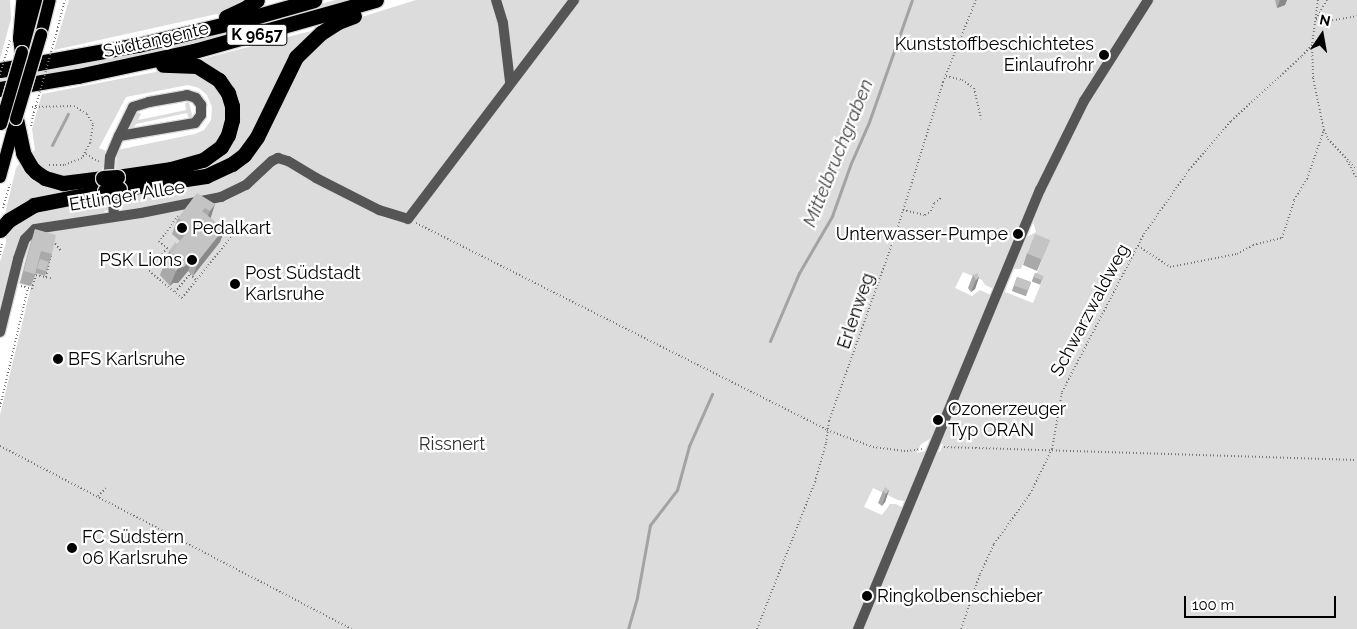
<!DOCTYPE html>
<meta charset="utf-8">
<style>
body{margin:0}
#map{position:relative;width:1357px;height:629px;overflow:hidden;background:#fff;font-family:Raleway,sans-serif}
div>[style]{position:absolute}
.green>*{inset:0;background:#dcdcdc}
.stream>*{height:3px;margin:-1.5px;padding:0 1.5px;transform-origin:1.5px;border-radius:1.5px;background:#a3a3a3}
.path>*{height:2px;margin-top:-1px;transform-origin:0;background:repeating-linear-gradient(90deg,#777 0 1px,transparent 0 3.5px)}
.roads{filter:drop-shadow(1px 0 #dbdbdb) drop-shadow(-1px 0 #dbdbdb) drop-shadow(0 1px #dbdbdb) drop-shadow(0 -1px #dbdbdb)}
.minor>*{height:10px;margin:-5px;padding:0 5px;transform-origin:5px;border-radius:5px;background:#555}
.major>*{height:12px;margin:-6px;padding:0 6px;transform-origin:6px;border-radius:6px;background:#000}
.highway>*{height:15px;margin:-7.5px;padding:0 7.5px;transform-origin:7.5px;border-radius:7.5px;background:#000}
.path-bridge>*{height:2px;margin-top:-1px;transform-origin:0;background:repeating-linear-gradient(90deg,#777 0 1px,transparent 0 3.5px)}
.bridges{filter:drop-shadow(1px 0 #dbdbdb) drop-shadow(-1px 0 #dbdbdb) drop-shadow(0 1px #dbdbdb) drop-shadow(0 -1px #dbdbdb)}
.major-bridge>*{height:12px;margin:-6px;padding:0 6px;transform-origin:6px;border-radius:6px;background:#000}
.highway-bridge>*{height:15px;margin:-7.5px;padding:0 7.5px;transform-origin:7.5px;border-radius:7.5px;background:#000}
.wall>*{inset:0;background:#a9a9a9;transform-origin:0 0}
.shaded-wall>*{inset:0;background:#898989}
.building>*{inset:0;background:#c4c4c4;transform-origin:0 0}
.dots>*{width:14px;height:14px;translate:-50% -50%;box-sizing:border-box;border:2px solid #fff;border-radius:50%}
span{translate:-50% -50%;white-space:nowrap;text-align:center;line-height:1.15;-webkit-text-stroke:4.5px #fff;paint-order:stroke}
.shield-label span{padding:1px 4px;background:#fff;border:1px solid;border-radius:4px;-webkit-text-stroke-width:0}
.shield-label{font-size:16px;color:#000;font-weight:700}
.street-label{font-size:18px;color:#000}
.poi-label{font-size:18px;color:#000}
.right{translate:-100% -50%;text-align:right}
.left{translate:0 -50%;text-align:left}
.park-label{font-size:18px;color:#333}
.water-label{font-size:19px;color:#444;font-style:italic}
.north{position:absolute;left:1297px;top:10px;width:50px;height:50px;-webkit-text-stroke:4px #fff;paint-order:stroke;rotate:12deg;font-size:14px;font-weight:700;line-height:20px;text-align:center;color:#000}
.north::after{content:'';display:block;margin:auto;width:18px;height:22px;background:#000;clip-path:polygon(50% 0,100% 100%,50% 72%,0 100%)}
.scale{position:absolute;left:1184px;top:596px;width:152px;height:22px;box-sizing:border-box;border:2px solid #000;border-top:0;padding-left:6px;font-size:15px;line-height:18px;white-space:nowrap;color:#000;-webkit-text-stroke:4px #fff;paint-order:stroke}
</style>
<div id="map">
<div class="green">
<i style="clip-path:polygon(0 0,10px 0,11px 19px,0 59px)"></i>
<i style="clip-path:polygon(69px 0,252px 0,235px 10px,54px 50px)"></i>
<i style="clip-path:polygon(335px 0,352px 0,198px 43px,80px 69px,0 82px,0 77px,124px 55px,250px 24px)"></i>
<i style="clip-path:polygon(416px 0,1145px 0,1123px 32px,994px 289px,985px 285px,982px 280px,963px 272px,955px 288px,972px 296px,980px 290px,993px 296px,935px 436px,921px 444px,917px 453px,930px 450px,909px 502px,898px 500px,873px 488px,864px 507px,882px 515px,890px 504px,896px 504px,905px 509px,856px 629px,0 629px,0 415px,31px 287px,19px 284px,30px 240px,50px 232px,114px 221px,126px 211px,117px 205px,120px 198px,169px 188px,263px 141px,286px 88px,308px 51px,352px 20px)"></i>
<i style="clip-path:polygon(1152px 0,1357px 0,1357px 629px,860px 629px,935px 451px,940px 452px,943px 444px,938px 444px,1010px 274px,1005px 292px,1033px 303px,1042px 281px,1035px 278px,1045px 252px,1030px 246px,1021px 269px,1012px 269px,1025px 238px,1036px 232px,1032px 218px,1077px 120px)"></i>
<i style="clip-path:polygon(311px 31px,249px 141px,220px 167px,175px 173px,195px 169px,237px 119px,198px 60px)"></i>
<i style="clip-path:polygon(181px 69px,211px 79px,227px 107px,222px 137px,201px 156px,127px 170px,126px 168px,116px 169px,117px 150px,195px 134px,204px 130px,211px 120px,212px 107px,207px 95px,199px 88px,188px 85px,126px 97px,99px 148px,106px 151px,102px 171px,72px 177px,47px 173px,29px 155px,35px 150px,32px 129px,42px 94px,166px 70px)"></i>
<i style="clip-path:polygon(189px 102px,193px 119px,189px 120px,187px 113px,136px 124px,133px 130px,128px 128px,136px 111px,141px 114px,138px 120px,186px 110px,185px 103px)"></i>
<i style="clip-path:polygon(21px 161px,25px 166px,89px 185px,4px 218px,16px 168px)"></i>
<i style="clip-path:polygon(106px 199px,109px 204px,107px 210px,99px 215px,22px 239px,8px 274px,0 305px,0 262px,6px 243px,6px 230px,37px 209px)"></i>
</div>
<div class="stream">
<i style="left:52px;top:145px;width:35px;rotate:-63deg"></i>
<i style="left:770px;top:341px;width:74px;rotate:-66.9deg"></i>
<i style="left:799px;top:273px;width:66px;rotate:-59.9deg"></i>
<i style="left:832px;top:216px;width:56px;rotate:-70.3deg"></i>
<i style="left:851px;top:163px;width:45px;rotate:-66.3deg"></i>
<i style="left:869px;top:122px;width:129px;rotate:-70.6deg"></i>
<i style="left:628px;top:629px;width:33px;rotate:-74deg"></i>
<i style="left:637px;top:597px;width:73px;rotate:-79.8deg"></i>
<i style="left:650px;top:525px;width:44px;rotate:-52.4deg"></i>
<i style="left:677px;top:490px;width:46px;rotate:-74.7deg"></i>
<i style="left:689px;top:446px;width:57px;rotate:-66.1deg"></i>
</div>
<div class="path">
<i style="left:1318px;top:0;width:45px;rotate:97.6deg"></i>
<i style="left:1312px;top:45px;width:33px;rotate:88deg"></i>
<i style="left:1313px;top:78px;width:53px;rotate:78.1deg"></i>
<i style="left:1324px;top:130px;width:10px;rotate:66deg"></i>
<i style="left:1328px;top:139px;width:42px;rotate:46.9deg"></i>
<i style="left:1327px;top:0;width:22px;rotate:120deg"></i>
<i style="left:1316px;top:19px;width:13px;rotate:9deg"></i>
<i style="left:1329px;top:21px;width:28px;rotate:-10deg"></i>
<i style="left:57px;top:31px;width:32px;rotate:-76deg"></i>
<i style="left:946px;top:76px;width:16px;rotate:14deg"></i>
<i style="left:962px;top:80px;width:14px;rotate:34deg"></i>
<i style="left:974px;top:88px;width:32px;rotate:77deg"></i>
<i style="left:32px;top:107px;width:42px;rotate:-1.4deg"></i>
<i style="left:74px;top:106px;width:15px;rotate:32deg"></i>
<i style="left:87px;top:114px;width:13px;rotate:61deg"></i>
<i style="left:93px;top:125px;width:18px;rotate:99deg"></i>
<i style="left:90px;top:143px;width:17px;rotate:118deg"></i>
<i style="left:82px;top:158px;width:19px;rotate:159deg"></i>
<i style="left:64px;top:165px;width:15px;rotate:180deg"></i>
<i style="left:31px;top:126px;width:10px;rotate:-79deg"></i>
<i style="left:86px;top:154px;width:17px;rotate:31deg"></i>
<i style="left:1347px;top:161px;width:21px;rotate:61deg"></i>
<i style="left:3px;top:208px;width:25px;rotate:-74deg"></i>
<i style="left:903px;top:210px;width:23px;rotate:13deg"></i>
<i style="left:925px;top:215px;width:7px;rotate:-34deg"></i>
<i style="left:931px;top:211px;width:9px;rotate:-69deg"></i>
<i style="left:934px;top:203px;width:9px;rotate:-36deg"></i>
<i style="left:416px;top:223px;width:460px;rotate:26.7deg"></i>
<i style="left:827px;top:430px;width:49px;rotate:20.3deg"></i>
<i style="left:873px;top:447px;width:34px;rotate:7deg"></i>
<i style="left:907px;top:451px;width:15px;rotate:-8deg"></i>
<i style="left:53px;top:241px;width:13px;rotate:51deg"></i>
<i style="left:1138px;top:246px;width:38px;rotate:33deg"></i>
<i style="left:1170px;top:267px;width:68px;rotate:-11deg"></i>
<i style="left:1237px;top:254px;width:18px;rotate:-29deg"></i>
<i style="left:1253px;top:245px;width:30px;rotate:-14deg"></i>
<i style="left:1282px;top:238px;width:40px;rotate:-72deg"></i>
<i style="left:1294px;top:200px;width:25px;rotate:-58deg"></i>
<i style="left:1307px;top:179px;width:52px;rotate:-70.9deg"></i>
<i style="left:167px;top:248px;width:29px;rotate:128deg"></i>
<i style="left:149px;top:271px;width:43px;rotate:39.3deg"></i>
<i style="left:182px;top:298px;width:85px;rotate:-51.2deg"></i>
<i style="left:168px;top:248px;width:11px;rotate:-146deg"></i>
<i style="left:159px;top:242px;width:32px;rotate:-54deg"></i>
<i style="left:0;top:255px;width:12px;rotate:-81deg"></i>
<i style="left:36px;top:275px;width:17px;rotate:13deg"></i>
<i style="left:46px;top:277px;width:23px;rotate:-77deg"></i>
<i style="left:21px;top:286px;width:11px;rotate:15deg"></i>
<i style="left:32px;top:289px;width:15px;rotate:-74deg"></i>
<i style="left:175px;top:292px;width:23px;rotate:-50deg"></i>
<i style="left:190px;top:274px;width:8px;rotate:45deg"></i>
<i style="left:0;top:407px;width:122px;rotate:-76.8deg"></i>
<i style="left:0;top:446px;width:396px;rotate:27.5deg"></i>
<i style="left:944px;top:447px;width:413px;rotate:1.8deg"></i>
<i style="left:98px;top:496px;width:11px;rotate:-45deg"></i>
<i style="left:757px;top:629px;width:158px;rotate:-68.5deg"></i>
<i style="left:815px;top:482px;width:41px;rotate:-74.2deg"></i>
<i style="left:826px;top:443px;width:22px;rotate:-82deg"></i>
<i style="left:829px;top:421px;width:203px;rotate:-70.4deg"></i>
<i style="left:897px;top:230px;width:155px;rotate:-72.7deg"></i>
<i style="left:943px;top:82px;width:88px;rotate:-68.1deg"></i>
<i style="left:961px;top:629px;width:58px;rotate:-70.9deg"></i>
<i style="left:980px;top:574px;width:33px;rotate:-65deg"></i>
<i style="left:994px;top:544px;width:62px;rotate:-54.2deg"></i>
<i style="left:1030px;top:494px;width:50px;rotate:-63.9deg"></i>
<i style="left:1052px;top:449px;width:58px;rotate:-80deg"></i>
<i style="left:1062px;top:392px;width:178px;rotate:-62.6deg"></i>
<i style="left:1144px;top:234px;width:78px;rotate:-54.9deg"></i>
<i style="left:1189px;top:170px;width:65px;rotate:-49.4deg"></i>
<i style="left:1231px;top:121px;width:96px;rotate:-42.5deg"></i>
<i style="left:1302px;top:56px;width:15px;rotate:-48deg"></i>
</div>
<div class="roads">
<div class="minor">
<i style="left:496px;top:0;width:24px;rotate:73deg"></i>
<i style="left:503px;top:23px;width:59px;rotate:83.2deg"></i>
<i style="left:187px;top:95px;width:9px;rotate:18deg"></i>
<i style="left:196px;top:98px;width:9px;rotate:54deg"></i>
<i style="left:201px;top:105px;width:10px;rotate:90deg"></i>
<i style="left:201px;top:115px;width:10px;rotate:127deg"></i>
<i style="left:195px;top:123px;width:77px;rotate:170.3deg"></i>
<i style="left:119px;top:136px;width:32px;rotate:-64deg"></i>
<i style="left:133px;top:107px;width:17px;rotate:-17deg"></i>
<i style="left:149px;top:102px;width:39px;rotate:-10deg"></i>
<i style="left:109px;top:170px;width:13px;rotate:-86deg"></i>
<i style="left:110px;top:157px;width:23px;rotate:-67deg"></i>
<i style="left:113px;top:199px;width:17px;rotate:87deg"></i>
<i style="left:0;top:332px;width:75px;rotate:-76.1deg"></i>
<i style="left:18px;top:259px;width:21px;rotate:-71deg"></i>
<i style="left:25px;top:239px;width:14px;rotate:-45deg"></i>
<i style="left:35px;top:229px;width:107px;rotate:-8.6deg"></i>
<i style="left:141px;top:213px;width:82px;rotate:-11.3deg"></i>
<i style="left:221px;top:197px;width:28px;rotate:-26deg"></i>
<i style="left:246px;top:185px;width:35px;rotate:-43deg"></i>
<i style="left:272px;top:161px;width:7px;rotate:-27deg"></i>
<i style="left:278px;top:158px;width:10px;rotate:17deg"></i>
<i style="left:288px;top:161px;width:33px;rotate:31deg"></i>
<i style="left:316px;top:178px;width:71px;rotate:26.9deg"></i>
<i style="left:379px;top:210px;width:30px;rotate:17deg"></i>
<i style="left:408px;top:219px;width:275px;rotate:-52.8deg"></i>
<i style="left:858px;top:629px;width:475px;rotate:-67.5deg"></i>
<i style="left:1040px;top:190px;width:99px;rotate:-63.7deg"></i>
<i style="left:1084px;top:101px;width:120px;rotate:-57.6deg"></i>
</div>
<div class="major">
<i style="left:41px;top:35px;width:36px;rotate:-76deg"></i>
<i style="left:24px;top:44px;width:46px;rotate:-74.7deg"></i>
<i style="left:0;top:177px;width:60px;rotate:-74.6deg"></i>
</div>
<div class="highway">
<i style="left:226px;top:17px;width:23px;rotate:-25deg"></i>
<i style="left:247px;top:7px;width:12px;rotate:-35deg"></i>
<i style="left:22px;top:52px;width:14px;rotate:-98deg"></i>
<i style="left:20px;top:38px;width:38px;rotate:-85deg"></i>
<i style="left:0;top:70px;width:140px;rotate:-10.3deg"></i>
<i style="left:138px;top:45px;width:112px;rotate:-13.4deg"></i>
<i style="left:247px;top:19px;width:70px;rotate:-15.8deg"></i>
<i style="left:0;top:89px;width:79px;rotate:-9.5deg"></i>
<i style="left:78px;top:76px;width:119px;rotate:-12.2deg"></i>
<i style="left:194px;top:51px;width:189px;rotate:-15.7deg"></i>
<i style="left:16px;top:119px;width:35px;rotate:78deg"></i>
<i style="left:23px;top:153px;width:16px;rotate:60deg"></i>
<i style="left:31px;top:167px;width:7px;rotate:45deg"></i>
<i style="left:36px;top:172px;width:11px;rotate:34deg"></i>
<i style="left:45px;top:178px;width:19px;rotate:16deg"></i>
<i style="left:63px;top:183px;width:40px;rotate:-7.1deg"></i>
<i style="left:117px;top:177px;width:55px;rotate:-8.4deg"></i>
<i style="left:171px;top:169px;width:33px;rotate:-16deg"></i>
<i style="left:203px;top:160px;width:22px;rotate:-36deg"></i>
<i style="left:221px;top:147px;width:14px;rotate:-60deg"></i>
<i style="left:228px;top:135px;width:16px;rotate:-75deg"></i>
<i style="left:232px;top:120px;width:14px;rotate:-90deg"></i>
<i style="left:232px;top:106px;width:14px;rotate:-107deg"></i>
<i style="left:228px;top:93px;width:16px;rotate:-125deg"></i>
<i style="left:219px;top:80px;width:26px;rotate:-148deg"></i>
<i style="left:197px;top:66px;width:34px;rotate:-178deg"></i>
<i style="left:119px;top:189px;width:88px;rotate:-8.5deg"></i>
<i style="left:206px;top:176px;width:29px;rotate:-25deg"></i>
<i style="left:232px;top:164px;width:15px;rotate:-37deg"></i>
<i style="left:244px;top:155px;width:22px;rotate:-54deg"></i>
<i style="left:257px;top:137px;width:89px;rotate:-64deg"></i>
<i style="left:296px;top:57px;width:35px;rotate:-44deg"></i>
<i style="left:321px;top:33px;width:20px;rotate:-33deg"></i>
<i style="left:338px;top:22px;width:17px;rotate:-21deg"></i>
<i style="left:0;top:230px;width:13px;rotate:-48deg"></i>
<i style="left:9px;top:220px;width:29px;rotate:-31deg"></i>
<i style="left:34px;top:205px;width:72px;rotate:-11.2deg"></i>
</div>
</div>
<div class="path-bridge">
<i style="left:0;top:75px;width:36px;rotate:-74deg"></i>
<i style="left:33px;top:116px;width:88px;rotate:-74.2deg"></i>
</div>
<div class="bridges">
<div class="major-bridge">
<i style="left:16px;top:119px;width:88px;rotate:-73.4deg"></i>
<i style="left:1px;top:124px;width:75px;rotate:-73.7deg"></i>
</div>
<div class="highway-bridge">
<i style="left:103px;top:178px;width:14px;rotate:-4deg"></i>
<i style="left:105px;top:191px;width:14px;rotate:-8deg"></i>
</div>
</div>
<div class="wall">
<i style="clip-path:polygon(1275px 0,1287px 0,1285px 5px,1277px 8px)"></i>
<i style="clip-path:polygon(215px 204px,210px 218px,222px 227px,226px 226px,220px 242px,193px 276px,188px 271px,178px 283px,173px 283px,170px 286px,160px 275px,166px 259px,168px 255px,169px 251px,177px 244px,180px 241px,172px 234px,178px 218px)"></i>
<i style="clip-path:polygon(35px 229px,52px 254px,45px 276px,36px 273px,31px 286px,20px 283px,31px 242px)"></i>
<i style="clip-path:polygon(1050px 240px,1037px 271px,1023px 265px,1027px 253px)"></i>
<i style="left:1035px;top:273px;width:9px;height:9px;rotate:21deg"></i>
<i style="clip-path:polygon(973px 275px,979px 277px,975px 289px,971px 292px,968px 288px)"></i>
<i style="left:1017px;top:277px;width:15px;height:15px;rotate:20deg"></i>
<i style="clip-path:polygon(889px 490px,885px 502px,882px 506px,878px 503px,883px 491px)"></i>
</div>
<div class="shaded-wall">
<i style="clip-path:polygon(1280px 0,1287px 0,1285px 5px,1277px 8px)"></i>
<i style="clip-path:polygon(215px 204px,210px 220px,204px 227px,210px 211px)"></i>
<i style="clip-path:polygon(226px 226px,220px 242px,193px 276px,199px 260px)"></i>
<i style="clip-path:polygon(194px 255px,188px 271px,178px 283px,173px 283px,170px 286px,176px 271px,179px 267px)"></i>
<i style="clip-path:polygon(979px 277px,975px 289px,971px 292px,976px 280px)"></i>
<i style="clip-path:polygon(889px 490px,885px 502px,882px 506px,886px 494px)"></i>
</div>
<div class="building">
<i style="clip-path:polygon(197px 193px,215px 204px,210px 211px,205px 208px,202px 211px,222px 227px,224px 225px,226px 226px,199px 260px,194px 255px,184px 267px,179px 267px,176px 271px,166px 259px,190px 228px,178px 218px)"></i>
<i style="clip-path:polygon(35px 229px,56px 235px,52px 254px,41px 251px,35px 274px,24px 271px)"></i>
<i style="left:1035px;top:234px;width:16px;height:21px;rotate:22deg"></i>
<i style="clip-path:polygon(175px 242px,177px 244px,171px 252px,169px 251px)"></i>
<i style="left:40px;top:259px;width:9px;height:10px;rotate:18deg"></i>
<i style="clip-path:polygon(977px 273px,979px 277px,976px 280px,973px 275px)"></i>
<i style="left:1035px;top:273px;width:9px;height:4px;rotate:21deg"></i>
<i style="left:1017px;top:277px;width:15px;height:9px;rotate:20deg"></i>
<i style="clip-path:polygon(885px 487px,889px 490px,886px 494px,883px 491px)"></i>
</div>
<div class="dots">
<i style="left:1104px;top:55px;background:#000"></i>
<i style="left:182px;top:228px;background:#000"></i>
<i style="left:1018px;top:234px;background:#000"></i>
<i style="left:192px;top:260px;background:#000"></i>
<i style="left:235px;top:284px;background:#000"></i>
<i style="left:58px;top:359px;background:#000"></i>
<i style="left:938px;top:420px;background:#000"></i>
<i style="left:72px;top:548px;background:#000"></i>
<i style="left:867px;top:596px;background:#000"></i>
</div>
<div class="shield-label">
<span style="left:257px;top:35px">K 9657</span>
</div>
<div class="street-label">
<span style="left:156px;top:40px;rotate:-13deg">Südtangente</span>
<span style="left:127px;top:196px;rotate:-9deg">Ettlinger Allee</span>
<span style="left:1090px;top:310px;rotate:-62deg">Schwarzwaldweg</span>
<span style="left:856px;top:311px;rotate:-71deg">Erlenweg</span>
</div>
<div class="poi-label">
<span class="right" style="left:1094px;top:55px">Kunststoffbeschichtetes<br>Einlaufrohr</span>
<span class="left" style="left:192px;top:228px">Pedalkart</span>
<span class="right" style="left:1008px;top:234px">Unterwasser-Pumpe</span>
<span class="right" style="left:182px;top:260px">PSK Lions</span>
<span class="left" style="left:245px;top:284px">Post Südstadt<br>Karlsruhe</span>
<span class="left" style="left:68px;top:359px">BFS Karlsruhe</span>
<span class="left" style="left:948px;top:420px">Ozonerzeuger<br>Typ ORAN</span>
<span class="left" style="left:82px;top:548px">FC Südstern<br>06 Karlsruhe</span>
<span class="left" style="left:877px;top:596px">Ringkolbenschieber</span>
</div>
<div class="park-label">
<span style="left:452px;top:444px">Rissnert</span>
</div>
<div class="water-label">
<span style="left:838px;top:153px;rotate:-68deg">Mittelbruchgraben</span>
</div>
<div class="north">N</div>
<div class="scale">100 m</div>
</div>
